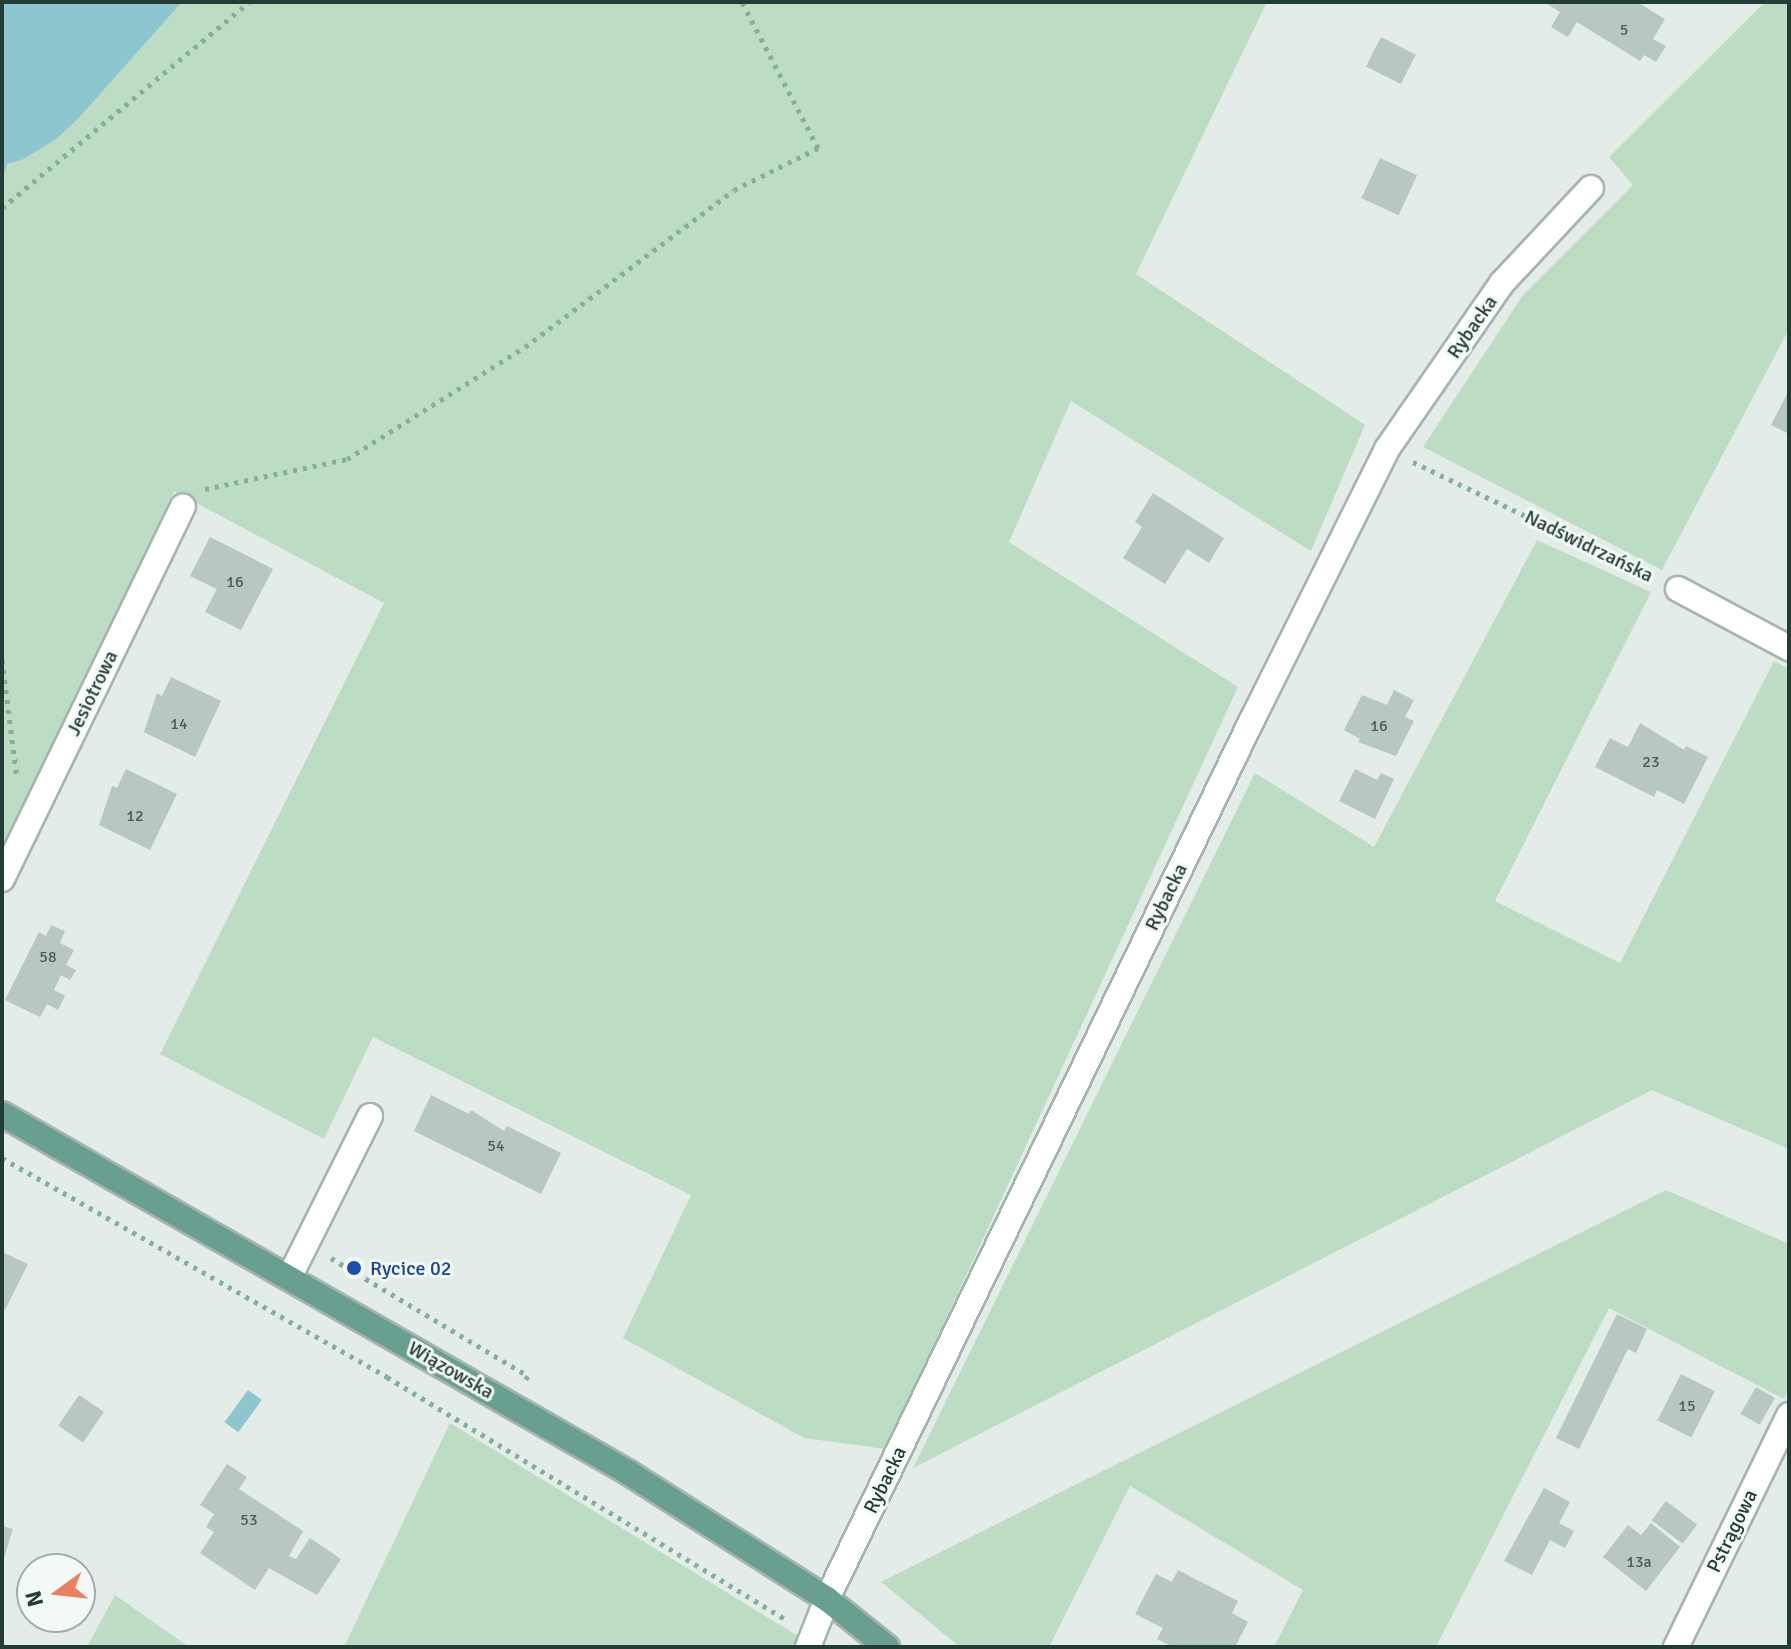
<!DOCTYPE html>
<meta charset="utf-8">
<style>
body{margin:0}
#map{position:relative;width:1791px;height:1649px;overflow:hidden;background:#e3ece8;font-family:Signika,sans-serif}
div>[style]{position:absolute}
.green>*{inset:0;background:#bddcc4}
.water>*{inset:0;background:#8dc6ce;transform-origin:0 0}
.building>*{inset:0;background:#b8c7c0;transform-origin:0 0}
.path>*{height:5px;margin-top:-2.5px;transform-origin:0;background:repeating-linear-gradient(90deg,#85aea0 0 4px,transparent 0 10px)}
.roads{filter:drop-shadow(2px 0 #a6b4af) drop-shadow(-2px 0 #a6b4af) drop-shadow(0 2px #a6b4af) drop-shadow(0 -2px #a6b4af)}
.minor>*{height:24px;margin:-12px;padding:0 12px;transform-origin:12px;border-radius:12px;background:#fff}
.major>*{height:24px;margin:-12px;padding:0 12px;transform-origin:12px;border-radius:12px;background:#699f90}
.dots>*{width:22px;height:22px;translate:-50% -50%;box-sizing:border-box;border:4px solid #f3f9f6;border-radius:50%}
span{translate:-50% -50%;white-space:nowrap;text-align:center;line-height:1.15;-webkit-text-stroke:6px #f3f9f6;paint-order:stroke}
.number-label{font-size:16px;color:#485f58}
.number-label span{-webkit-text-stroke-width:0}
.street-label{font-size:20px;color:#233c35}
.transit-label{font-size:20px;color:#164399}
.left{translate:0 -50%;text-align:left}
.frame{position:absolute;inset:0;border:4px solid #233c35;pointer-events:none}
.north{position:absolute;left:16px;top:1553px;width:80px;height:80px;box-sizing:border-box;background:#f3f9f6;border:2px solid #a0ada9;border-radius:50%;rotate:255deg;font-size:22px;font-weight:700;line-height:32px;text-align:center;color:#233c35}
.north::after{content:'';display:block;margin:auto;width:28px;height:36px;background:#eb8061;clip-path:polygon(50% 0,100% 100%,50% 72%,0 100%)}
</style>
<div id="map">
<div class="green">
<i style="clip-path:polygon(182px 2px,1267px 2px,1136px 274px,1365px 425px,1311px 551px,1071px 401px,1009px 542px,1238px 687px,886px 1449px,804px 1438px,623px 1338px,691px 1195px,373px 1037px,324px 1139px,160px 1054px,384px 603px,174px 491px,2px 855px,2px 183px,7px 164px,22px 160px,55px 140px,77px 120px)"></i>
<i style="clip-path:polygon(1765px 2px,1789px 2px,1789px 329px,1662px 570px,1423px 447px,1523px 295px,1633px 185px,1609px 157px)"></i>
<i style="clip-path:polygon(1537px 540px,1651px 592px,1495px 901px,1620px 963px,1774px 661px,1789px 669px,1789px 1149px,1652px 1090px,913px 1468px,1255px 773px,1374px 847px)"></i>
<i style="clip-path:polygon(1666px 1190px,1789px 1244px,1789px 1388px,1784px 1399px,1609px 1308px,1436px 1647px,1274px 1647px,1303px 1590px,1130px 1486px,1049px 1647px,960px 1647px,881px 1582px)"></i>
<i style="clip-path:polygon(450px 1423px,798px 1636px,792px 1647px,344px 1647px)"></i>
<i style="clip-path:polygon(115px 1595px,189px 1647px,87px 1647px)"></i>
</div>
<div class="water">
<i style="clip-path:polygon(2px 2px,182px 2px,77px 120px,55px 140px,22px 160px,7px 164px,2px 183px)"></i>
<i style="left:248px;top:1390px;width:17px;height:40px;rotate:36deg"></i>
</div>
<div class="building">
<i style="clip-path:polygon(1544px 2px,1637px 2px,1665px 19px,1653px 39px,1666px 46px,1656px 62px,1644px 55px,1640px 61px,1577px 22px,1568px 37px,1551px 27px,1560px 12px)"></i>
<i style="left:1381px;top:37px;width:39px;height:33px;rotate:27deg"></i>
<i style="left:1380px;top:158px;width:41px;height:44px;rotate:25deg"></i>
<i style="clip-path:polygon(1789px 390px,1789px 434px,1771px 425px)"></i>
<i style="clip-path:polygon(1153px 493px,1224px 538px,1209px 563px,1187px 549px,1165px 584px,1123px 558px,1142px 527px,1135px 522px)"></i>
<i style="clip-path:polygon(210px 537px,273px 569px,241px 630px,205px 612px,217px 589px,190px 576px)"></i>
<i style="clip-path:polygon(171px 677px,221px 701px,195px 757px,144px 732px,157px 693px,162px 696px)"></i>
<i style="clip-path:polygon(1394px 690px,1414px 700px,1405px 717px,1414px 721px,1396px 756px,1358px 742px,1360px 739px,1344px 730px,1362px 695px,1387px 705px)"></i>
<i style="clip-path:polygon(1640px 723px,1684px 750px,1686px 746px,1708px 757px,1684px 804px,1657px 790px,1654px 797px,1595px 767px,1610px 738px,1628px 747px)"></i>
<i style="clip-path:polygon(126px 769px,177px 794px,150px 850px,99px 825px,112px 786px,117px 788px)"></i>
<i style="clip-path:polygon(1355px 769px,1377px 780px,1381px 773px,1394px 779px,1375px 819px,1339px 801px)"></i>
<i style="clip-path:polygon(51px 925px,65px 931px,60px 943px,74px 950px,66px 965px,76px 970px,70px 980px,61px 975px,54px 990px,65px 996px,58px 1010px,47px 1004px,40px 1017px,5px 1000px,39px 932px,46px 936px)"></i>
<i style="clip-path:polygon(431px 1095px,469px 1114px,471px 1110px,504px 1131px,507px 1126px,561px 1153px,541px 1194px,414px 1131px)"></i>
<i style="clip-path:polygon(2px 1252px,28px 1264px,5px 1310px,2px 1308px)"></i>
<i style="clip-path:polygon(1617px 1314px,1647px 1329px,1636px 1353px,1628px 1349px,1579px 1449px,1556px 1438px)"></i>
<i style="left:1681px;top:1374px;width:38px;height:52px;rotate:27deg"></i>
<i style="left:1756px;top:1387px;width:22px;height:31px;rotate:30deg"></i>
<i style="left:79px;top:1395px;width:30px;height:37px;rotate:34deg"></i>
<i style="clip-path:polygon(227px 1464px,247px 1477px,239px 1489px,303px 1531px,289px 1556px,296px 1559px,310px 1538px,341px 1559px,317px 1595px,269px 1568px,255px 1590px,200px 1553px,214px 1532px,206px 1527px,214px 1514px,200px 1505px)"></i>
<i style="clip-path:polygon(1544px 1488px,1570px 1502px,1559px 1523px,1574px 1531px,1565px 1548px,1550px 1540px,1532px 1575px,1504px 1561px)"></i>
<i style="left:1666px;top:1501px;width:39px;height:24px;rotate:37deg"></i>
<i style="clip-path:polygon(1651px 1523px,1680px 1547px,1646px 1591px,1603px 1557px,1628px 1525px,1641px 1535px)"></i>
<i style="clip-path:polygon(2px 1526px,13px 1529px,3px 1561px,2px 1561px)"></i>
<i style="clip-path:polygon(1178px 1570px,1238px 1601px,1232px 1613px,1248px 1622px,1235px 1647px,1173px 1647px,1157px 1639px,1163px 1628px,1135px 1614px,1156px 1574px,1172px 1582px)"></i>
</div>
<div class="path">
<i style="left:2px;top:208px;width:322px;rotate:-39.8deg"></i>
<i style="left:1413px;top:462px;width:266px;rotate:25.6deg"></i>
<i style="left:205px;top:489px;width:145px;rotate:-11.9deg"></i>
<i style="left:347px;top:459px;width:210px;rotate:-32.2deg"></i>
<i style="left:525px;top:347px;width:261px;rotate:-36.9deg"></i>
<i style="left:734px;top:190px;width:94px;rotate:-26.6deg"></i>
<i style="left:818px;top:148px;width:165px;rotate:-117.5deg"></i>
<i style="left:2px;top:660px;width:119px;rotate:82.8deg"></i>
<i style="left:2px;top:1158px;width:443px;rotate:29.6deg"></i>
<i style="left:387px;top:1377px;width:468px;rotate:31.3deg"></i>
<i style="left:331px;top:1258px;width:230px;rotate:30.9deg"></i>
<i style="left:528px;top:1376px;width:9px;rotate:126deg"></i>
</div>
<div class="roads">
<div class="minor">
<i style="left:1678px;top:589px;width:126px;rotate:28deg"></i>
<i style="left:2px;top:879px;width:414px;rotate:-64.1deg"></i>
<i style="left:289px;top:1278px;width:181px;rotate:-63.4deg"></i>
<i style="left:808px;top:1647px;width:52px;rotate:-68.4deg"></i>
<i style="left:827px;top:1599px;width:976px;rotate:-64.2deg"></i>
<i style="left:1252px;top:720px;width:303px;rotate:-63.5deg"></i>
<i style="left:1387px;top:449px;width:202px;rotate:-55.3deg"></i>
<i style="left:1502px;top:283px;width:130px;rotate:-46.9deg"></i>
<i style="left:1676px;top:1647px;width:258px;rotate:-64deg"></i>
</div>
<div class="major">
<i style="left:2px;top:1114px;width:723px;rotate:29.79deg"></i>
<i style="left:629px;top:1473px;width:235px;rotate:32.5deg"></i>
<i style="left:827px;top:1599px;width:77px;rotate:38.7deg"></i>
</div>
</div>
<div class="dots">
<i style="left:354px;top:1268px;background:#1a4fb4"></i>
</div>
<div class="number-label">
<span style="left:1624px;top:30px">5</span>
<span style="left:235px;top:582px">16</span>
<span style="left:179px;top:724px">14</span>
<span style="left:1379px;top:726px">16</span>
<span style="left:1651px;top:762px">23</span>
<span style="left:135px;top:816px">12</span>
<span style="left:48px;top:957px">58</span>
<span style="left:496px;top:1146px">54</span>
<span style="left:1687px;top:1406px">15</span>
<span style="left:249px;top:1520px">53</span>
<span style="left:1639px;top:1562px">13a</span>
</div>
<div class="street-label">
<span style="left:1472px;top:327px;rotate:-55deg">Rybacka</span>
<span style="left:1589px;top:546px;rotate:26deg">Nadświdrzańska</span>
<span style="left:92px;top:693px;rotate:-64deg">Jesiotrowa</span>
<span style="left:1166px;top:897px;rotate:-64deg">Rybacka</span>
<span style="left:451px;top:1370px;rotate:30deg">Wiązowska</span>
<span style="left:885px;top:1480px;rotate:-64deg">Rybacka</span>
<span style="left:1732px;top:1531px;rotate:-64deg">Pstrągowa</span>
</div>
<div class="transit-label">
<span class="left" style="left:370px;top:1268px">Rycice 02</span>
</div>
<div class="frame"></div>
<div class="north">N</div>
</div>
